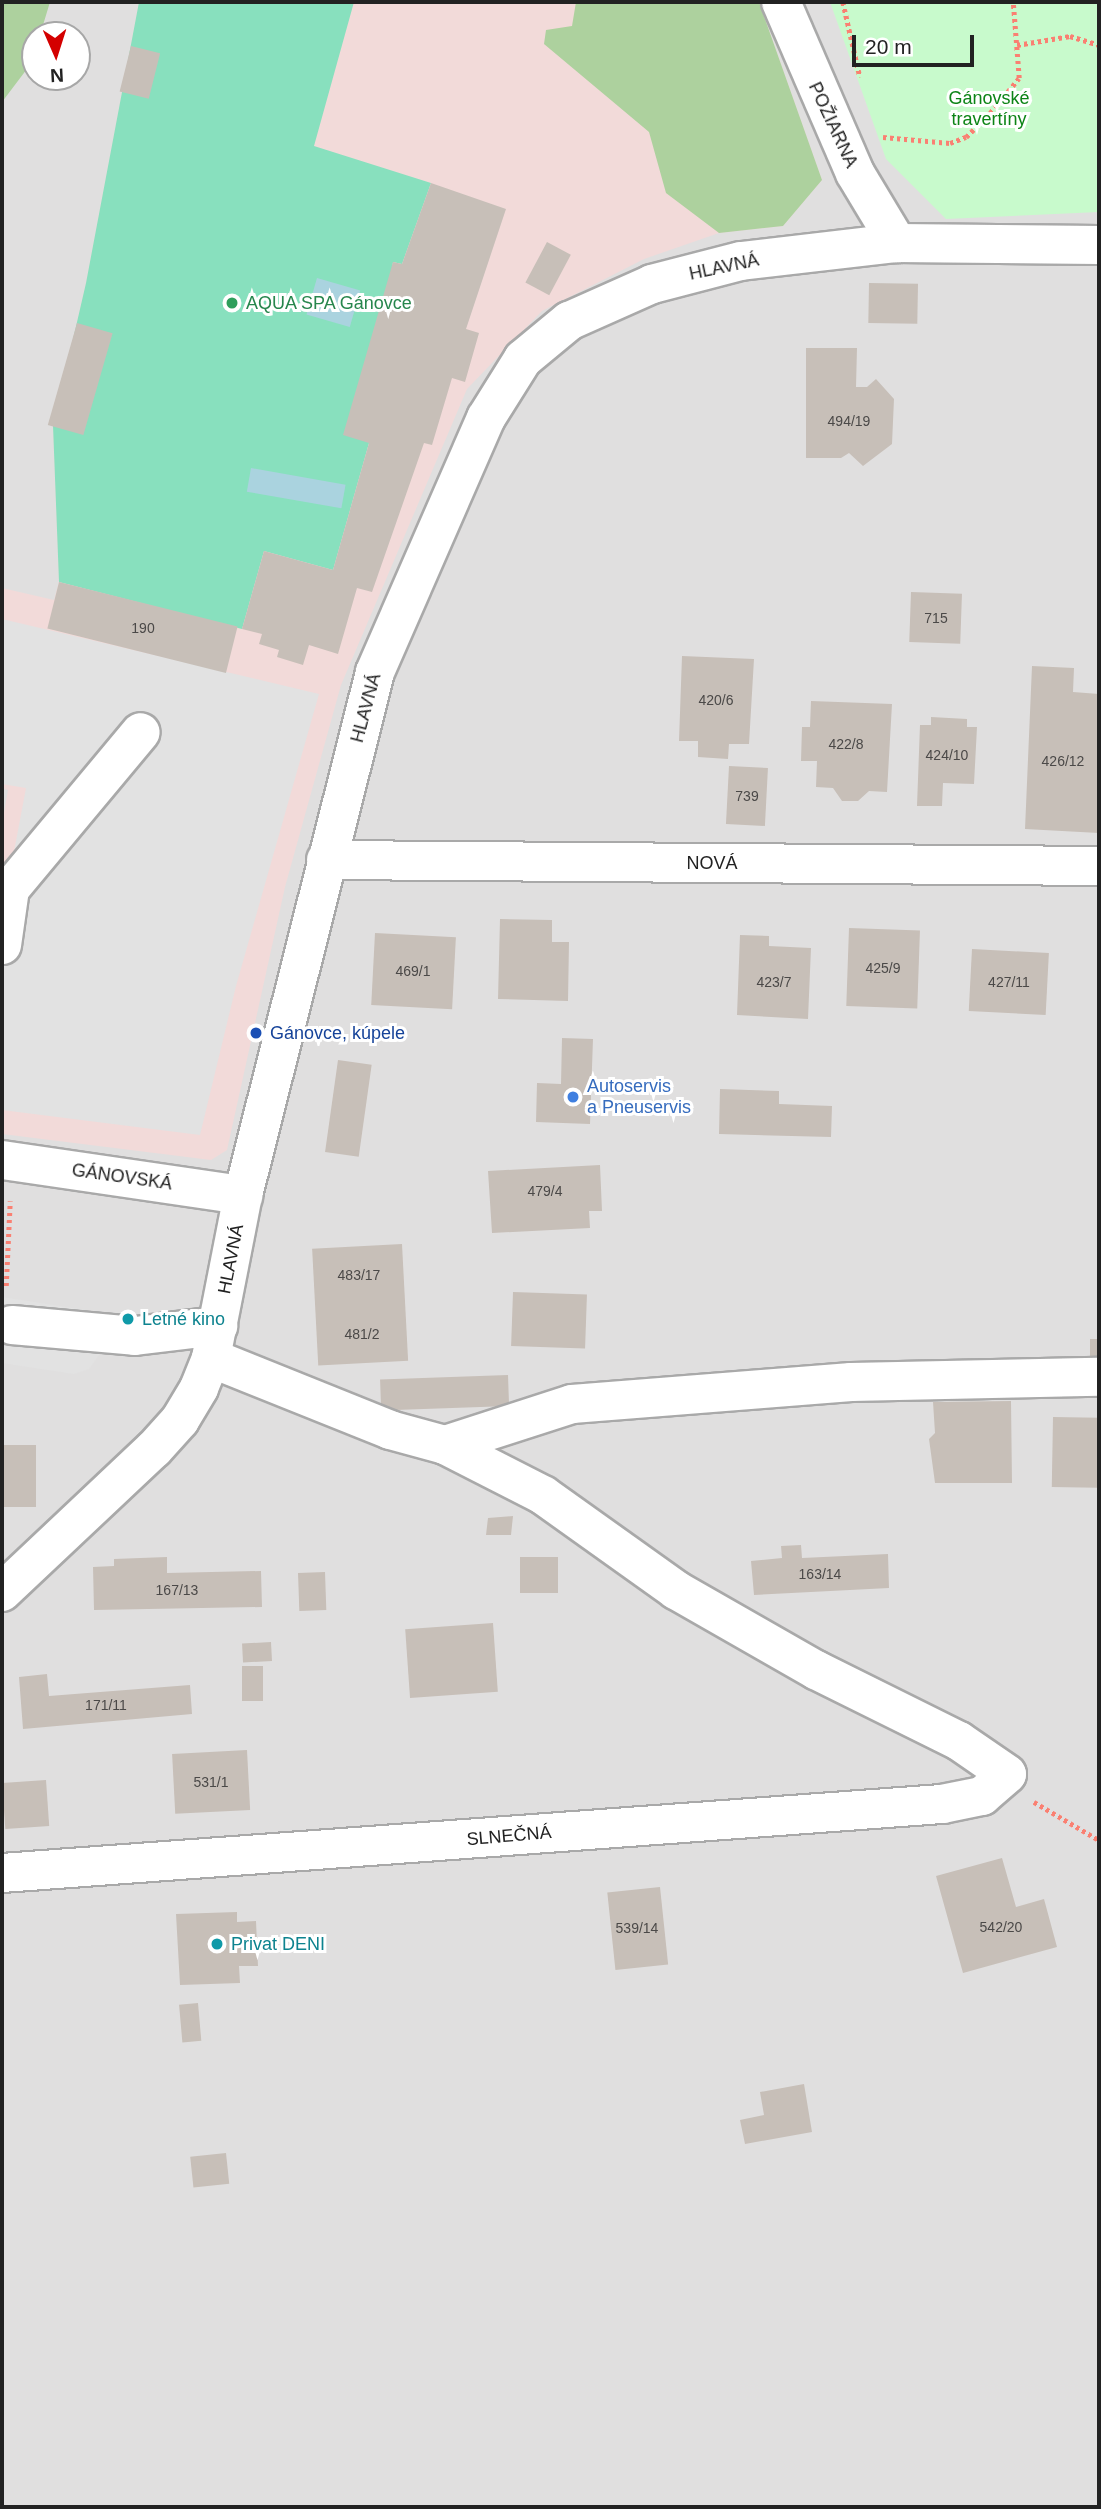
<!DOCTYPE html>
<meta charset="utf-8">
<style>
body{margin:0}
#map{position:relative;width:1101px;height:2509px;overflow:hidden;background:#f2efe9;font-family:Helvetica,sans-serif}
div>[style]{position:absolute}
.residential>*{inset:0;background:#e0dfdf}
.commercial>*{inset:0;background:#f2dad9}
.forest>*{inset:0;background:#add19e}
.park>*{inset:0;background:#c8facc}
.pitch>*{inset:0;background:#88e0be}
.parking>*{inset:0;background:#e2e2e2}
.water>*{inset:0;background:#aad3df;transform-origin:0 0}
.building>*{inset:0;background:#c7bfb8;transform-origin:0 0}
.path>*{height:4.5px;margin-top:-2.25px;transform-origin:0;background:repeating-linear-gradient(90deg,#fa8072 0 3.5px,transparent 0 7px)}
.roads{filter:drop-shadow(2px 0 #a9a9a9) drop-shadow(-2px 0 #a9a9a9) drop-shadow(0 2px #a9a9a9) drop-shadow(0 -2px #a9a9a9)}
.minor>*{height:38px;margin:-19px;padding:0 19px;transform-origin:19px;border-radius:19px;background:#fff}
.dots>*{width:19px;height:19px;translate:-50% -50%;box-sizing:border-box;border:4px solid #fff;border-radius:50%}
span{translate:-50% -50%;white-space:nowrap;text-align:center;line-height:1.15;-webkit-text-stroke:6px #fff;paint-order:stroke}
.number-label{font-size:14px;color:#4b4948}
.number-label span{-webkit-text-stroke-width:0}
.park-label{font-size:18px;color:#0c8416}
.street-label{font-size:18px;color:#222}
.leisure-label{font-size:18px;color:#27864d}
.left{translate:0 -50%;text-align:left}
.transit-label{font-size:18px;color:#164399}
.shop-label{font-size:18px;color:#366cbe}
.culture-label{font-size:18px;color:#0d838f}
.frame{position:absolute;inset:0;border:4px solid #222;pointer-events:none}
.north{position:absolute;left:21px;top:21px;width:70px;height:70px;box-sizing:border-box;background:#fff;border:2px solid #a7a7a7;border-radius:50%;rotate:177deg;font-size:19px;font-weight:700;line-height:28px;text-align:center;color:#222}
.north::after{content:'';display:block;margin:auto;width:24px;height:32px;background:#d40000;clip-path:polygon(50% 0,100% 100%,50% 72%,0 100%)}
.scale{position:absolute;left:852px;top:35px;width:122px;height:32px;box-sizing:border-box;border:4px solid #222;border-top:0;padding-left:9px;font-size:21px;line-height:24px;white-space:nowrap;color:#222;-webkit-text-stroke:5px #fff;paint-order:stroke}
</style>
<div id="map">
<div class="residential">
<i style="clip-path:polygon(evenodd,2px 2px,1099px 2px,1099px 2507px,2px 2507px,2px 2px,35px 35px,77px 35px,77px 77px,35px 77px,35px 35px)"></i>
</div>
<div class="commercial">
<i style="clip-path:polygon(139px 2px,759px 2px,822px 180px,783px 226px,719px 233px,644px 259px,542px 311px,467px 389px,341px 685px,285px 887px,227px 1150px,211px 1160px,2px 1134px,2px 824px,8px 790px,2px 788px,2px 588px,54px 600px,59px 582px,53px 426px,86px 283px)"></i>
</div>
<div class="forest">
<i style="clip-path:polygon(2px 2px,50px 2px,40px 35px,35px 35px,33px 61px,2px 102px)"></i>
<i style="clip-path:polygon(576px 2px,759px 2px,822px 180px,783px 226px,719px 233px,666px 193px,649px 132px,544px 44px,546px 30px,572px 26px)"></i>
</div>
<div class="park">
<i style="clip-path:polygon(830px 2px,1099px 2px,1099px 212px,946px 219px,886px 159px)"></i>
</div>
<div class="pitch">
<i style="clip-path:polygon(139px 2px,354px 2px,314px 146px,431px 183px,402px 264px,393px 262px,369px 443px,333px 570px,264px 551px,242px 629px,59px 582px,53px 426px,86px 283px)"></i>
</div>
<div class="parking">
<i style="clip-path:polygon(2px 619px,319px 694px,236px 986px,200px 1135px,2px 1110px,2px 915px,26px 788px,2px 784px)"></i>
<i style="clip-path:polygon(2px 1297px,105px 1313px,99px 1355px,89px 1369px,74px 1374px,2px 1363px)"></i>
</div>
<div class="water">
<i style="left:317px;top:278px;width:45px;height:38px;rotate:16deg"></i>
<i style="left:251px;top:468px;width:96px;height:24px;rotate:10deg"></i>
</div>
<div class="building">
<i style="left:131px;top:46px;width:30px;height:47px;rotate:14deg"></i>
<i style="clip-path:polygon(431px 183px,506px 209px,466px 329px,479px 333px,465px 382px,452px 378px,432px 445px,424px 443px,372px 592px,357px 588px,338px 654px,309px 645px,303px 665px,277px 657px,279px 650px,259px 644px,262px 634px,242px 629px,264px 551px,333px 570px,369px 443px,343px 435px,393px 262px,402px 264px)"></i>
<i style="left:547px;top:242px;width:27px;height:46px;rotate:28deg"></i>
<i style="left:869px;top:283px;width:49px;height:40px;rotate:1deg"></i>
<i style="left:77px;top:323px;width:37px;height:106px;rotate:16deg"></i>
<i style="clip-path:polygon(806px 348px,857px 348px,856px 387px,867px 387px,876px 379px,894px 399px,892px 444px,863px 466px,849px 453px,841px 458px,806px 458px)"></i>
<i style="left:59px;top:582px;width:184px;height:48px;rotate:14deg"></i>
<i style="left:911px;top:592px;width:51px;height:50px;rotate:2deg"></i>
<i style="clip-path:polygon(682px 656px,754px 659px,749px 744px,729px 744px,728px 759px,698px 757px,698px 741px,679px 741px)"></i>
<i style="clip-path:polygon(1032px 666px,1074px 668px,1073px 692px,1099px 694px,1099px 833px,1025px 829px)"></i>
<i style="clip-path:polygon(811px 701px,892px 704px,887px 792px,869px 791px,858px 801px,842px 801px,833px 788px,816px 787px,817px 761px,801px 761px,802px 727px,810px 727px)"></i>
<i style="clip-path:polygon(931px 717px,967px 719px,967px 727px,977px 727px,974px 784px,943px 783px,942px 806px,917px 806px,920px 725px,931px 725px)"></i>
<i style="left:729px;top:766px;width:39px;height:58px;rotate:3deg"></i>
<i style="clip-path:polygon(500px 919px,552px 920px,552px 942px,569px 942px,568px 1001px,498px 999px)"></i>
<i style="left:849px;top:928px;width:71px;height:78px;rotate:2deg"></i>
<i style="left:375px;top:933px;width:81px;height:72px;rotate:3deg"></i>
<i style="clip-path:polygon(740px 935px,769px 936px,769px 946px,811px 948px,808px 1019px,737px 1015px)"></i>
<i style="left:972px;top:949px;width:77px;height:62px;rotate:3deg"></i>
<i style="clip-path:polygon(562px 1038px,593px 1039px,590px 1124px,536px 1122px,537px 1083px,561px 1084px)"></i>
<i style="left:338px;top:1060px;width:34px;height:93px;rotate:8deg"></i>
<i style="clip-path:polygon(720px 1089px,779px 1091px,779px 1104px,832px 1106px,831px 1137px,719px 1134px)"></i>
<i style="clip-path:polygon(600px 1165px,602px 1211px,589px 1211px,590px 1228px,492px 1233px,488px 1171px)"></i>
<i style="left:402px;top:1244px;width:117px;height:90px;rotate:87deg"></i>
<i style="left:513px;top:1292px;width:74px;height:54px;rotate:2deg"></i>
<i style="left:1090px;top:1339px;width:9px;height:23px"></i>
<i style="left:508px;top:1375px;width:31px;height:128px;rotate:88deg"></i>
<i style="clip-path:polygon(1011px 1401px,1012px 1483px,935px 1483px,929px 1439px,935px 1433px,933px 1402px)"></i>
<i style="left:1053px;top:1417px;width:46px;height:70px;rotate:1deg"></i>
<i style="left:2px;top:1445px;width:34px;height:62px"></i>
<i style="clip-path:polygon(513px 1516px,511px 1535px,486px 1535px,488px 1518px)"></i>
<i style="clip-path:polygon(801px 1545px,802px 1558px,888px 1554px,889px 1588px,754px 1595px,751px 1561px,782px 1558px,781px 1546px)"></i>
<i style="clip-path:polygon(167px 1557px,167px 1573px,261px 1571px,262px 1607px,94px 1610px,93px 1567px,114px 1566px,114px 1559px)"></i>
<i style="left:520px;top:1557px;width:38px;height:36px"></i>
<i style="left:325px;top:1572px;width:38px;height:27px;rotate:88deg"></i>
<i style="left:493px;top:1623px;width:69px;height:88px;rotate:86deg"></i>
<i style="left:271px;top:1642px;width:19px;height:29px;rotate:87deg"></i>
<i style="left:242px;top:1666px;width:21px;height:35px"></i>
<i style="clip-path:polygon(47px 1674px,49px 1696px,190px 1685px,192px 1714px,23px 1729px,19px 1677px)"></i>
<i style="left:247px;top:1750px;width:60px;height:75px;rotate:87deg"></i>
<i style="left:46px;top:1780px;width:46px;height:44px;rotate:86deg"></i>
<i style="clip-path:polygon(1002px 1858px,1016px 1907px,1044px 1899px,1057px 1947px,963px 1973px,936px 1876px)"></i>
<i style="left:660px;top:1887px;width:78px;height:53px;rotate:84deg"></i>
<i style="clip-path:polygon(237px 1912px,237px 1922px,256px 1921px,258px 1966px,239px 1966px,240px 1983px,180px 1985px,176px 1914px)"></i>
<i style="left:198px;top:2003px;width:38px;height:19px;rotate:85deg"></i>
<i style="clip-path:polygon(804px 2084px,812px 2132px,745px 2144px,740px 2120px,764px 2115px,760px 2092px)"></i>
<i style="left:226px;top:2153px;width:31px;height:36px;rotate:84deg"></i>
</div>
<div class="path">
<i style="left:843px;top:2px;width:77px;rotate:77.2deg"></i>
<i style="left:1017px;top:45px;width:54px;rotate:-9.6deg"></i>
<i style="left:1070px;top:36px;width:30px;rotate:17deg"></i>
<i style="left:883px;top:137px;width:67px;rotate:5.1deg"></i>
<i style="left:950px;top:143px;width:17px;rotate:-21deg"></i>
<i style="left:966px;top:137px;width:34px;rotate:-45deg"></i>
<i style="left:990px;top:113px;width:45px;rotate:-50.4deg"></i>
<i style="left:1019px;top:78px;width:76px;rotate:-94.5deg"></i>
<i style="left:6px;top:1286px;width:85px;rotate:-87.3deg"></i>
<i style="left:1034px;top:1802px;width:75px;rotate:30.3deg"></i>
</div>
<div class="roads">
<div class="minor">
<i style="left:781px;top:2px;width:186px;rotate:66.6deg"></i>
<i style="left:855px;top:173px;width:82px;rotate:59deg"></i>
<i style="left:326px;top:860px;width:773px;rotate:0.44deg"></i>
<i style="left:2px;top:945px;width:57px;rotate:-81.9deg"></i>
<i style="left:10px;top:889px;width:204px;rotate:-50.2deg"></i>
<i style="left:2px;top:1160px;width:244px;rotate:8.3deg"></i>
<i style="left:12px;top:1325px;width:123px;rotate:5.1deg"></i>
<i style="left:135px;top:1336px;width:84px;rotate:-6.9deg"></i>
<i style="left:211px;top:1358px;width:193px;rotate:21.9deg"></i>
<i style="left:390px;top:1430px;width:57px;rotate:15.3deg"></i>
<i style="left:445px;top:1445px;width:133px;rotate:-17.9deg"></i>
<i style="left:572px;top:1404px;width:280px;rotate:-4.5deg"></i>
<i style="left:851px;top:1382px;width:248px;rotate:-1.2deg"></i>
<i style="left:2px;top:1592px;width:209px;rotate:-43.3deg"></i>
<i style="left:154px;top:1449px;width:39px;rotate:-48deg"></i>
<i style="left:180px;top:1420px;width:37px;rotate:-59deg"></i>
<i style="left:199px;top:1388px;width:32px;rotate:-68deg"></i>
<i style="left:211px;top:1358px;width:166px;rotate:-78.9deg"></i>
<i style="left:243px;top:1195px;width:539px;rotate:-75.83deg"></i>
<i style="left:375px;top:672px;width:277px;rotate:-66.4deg"></i>
<i style="left:486px;top:418px;width:70px;rotate:-57.9deg"></i>
<i style="left:523px;top:359px;width:60px;rotate:-39.6deg"></i>
<i style="left:569px;top:321px;width:91px;rotate:-24deg"></i>
<i style="left:652px;top:284px;width:92px;rotate:-14.5deg"></i>
<i style="left:741px;top:261px;width:157px;rotate:-6.6deg"></i>
<i style="left:897px;top:243px;width:202px;rotate:0.6deg"></i>
<i style="left:2px;top:1873px;width:943px;rotate:-4.2deg"></i>
<i style="left:942px;top:1804px;width:41px;rotate:-11.3deg"></i>
<i style="left:982px;top:1796px;width:33px;rotate:-41deg"></i>
<i style="left:1007px;top:1774px;width:58px;rotate:-145.5deg"></i>
<i style="left:959px;top:1741px;width:160px;rotate:-153.6deg"></i>
<i style="left:816px;top:1670px;width:161px;rotate:-150.3deg"></i>
<i style="left:676px;top:1590px;width:163px;rotate:-144.5deg"></i>
<i style="left:543px;top:1495px;width:110px;rotate:-153deg"></i>
</div>
</div>
<div class="dots">
<i style="left:232px;top:303px;background:#2e9e5b"></i>
<i style="left:256px;top:1033px;background:#1a4fb4"></i>
<i style="left:573px;top:1097px;background:#3f7fe0"></i>
<i style="left:128px;top:1319px;background:#0f9aa8"></i>
<i style="left:217px;top:1944px;background:#0f9aa8"></i>
</div>
<div class="number-label">
<span style="left:849px;top:421px">494/19</span>
<span style="left:936px;top:618px">715</span>
<span style="left:143px;top:628px">190</span>
<span style="left:716px;top:700px">420/6</span>
<span style="left:846px;top:744px">422/8</span>
<span style="left:947px;top:755px">424/10</span>
<span style="left:1063px;top:761px">426/12</span>
<span style="left:747px;top:796px">739</span>
<span style="left:883px;top:968px">425/9</span>
<span style="left:413px;top:971px">469/1</span>
<span style="left:774px;top:982px">423/7</span>
<span style="left:1009px;top:982px">427/11</span>
<span style="left:545px;top:1191px">479/4</span>
<span style="left:359px;top:1275px">483/17</span>
<span style="left:362px;top:1334px">481/2</span>
<span style="left:820px;top:1574px">163/14</span>
<span style="left:177px;top:1590px">167/13</span>
<span style="left:106px;top:1705px">171/11</span>
<span style="left:211px;top:1782px">531/1</span>
<span style="left:1001px;top:1927px">542/20</span>
<span style="left:637px;top:1928px">539/14</span>
</div>
<div class="park-label">
<span style="left:989px;top:109px">Gánovské<br>travertíny</span>
</div>
<div class="street-label">
<span style="left:833px;top:125px;rotate:65deg">POŽIARNA</span>
<span style="left:724px;top:267px;rotate:-12deg">HLAVNÁ</span>
<span style="left:366px;top:708px;rotate:-75deg">HLAVNÁ</span>
<span style="left:712px;top:863px">NOVÁ</span>
<span style="left:122px;top:1177px;rotate:8deg">GÁNOVSKÁ</span>
<span style="left:231px;top:1259px;rotate:-79deg">HLAVNÁ</span>
<span style="left:509px;top:1836px;rotate:-5deg">SLNEČNÁ</span>
</div>
<div class="leisure-label">
<span class="left" style="left:246px;top:303px">AQUA SPA Gánovce</span>
</div>
<div class="transit-label">
<span class="left" style="left:270px;top:1033px">Gánovce, kúpele</span>
</div>
<div class="shop-label">
<span class="left" style="left:587px;top:1097px">Autoservis<br>a Pneuservis</span>
</div>
<div class="culture-label">
<span class="left" style="left:142px;top:1319px">Letné kino</span>
<span class="left" style="left:231px;top:1944px">Privat DENI</span>
</div>
<div class="frame"></div>
<div class="north">N</div>
<div class="scale">20 m</div>
</div>
